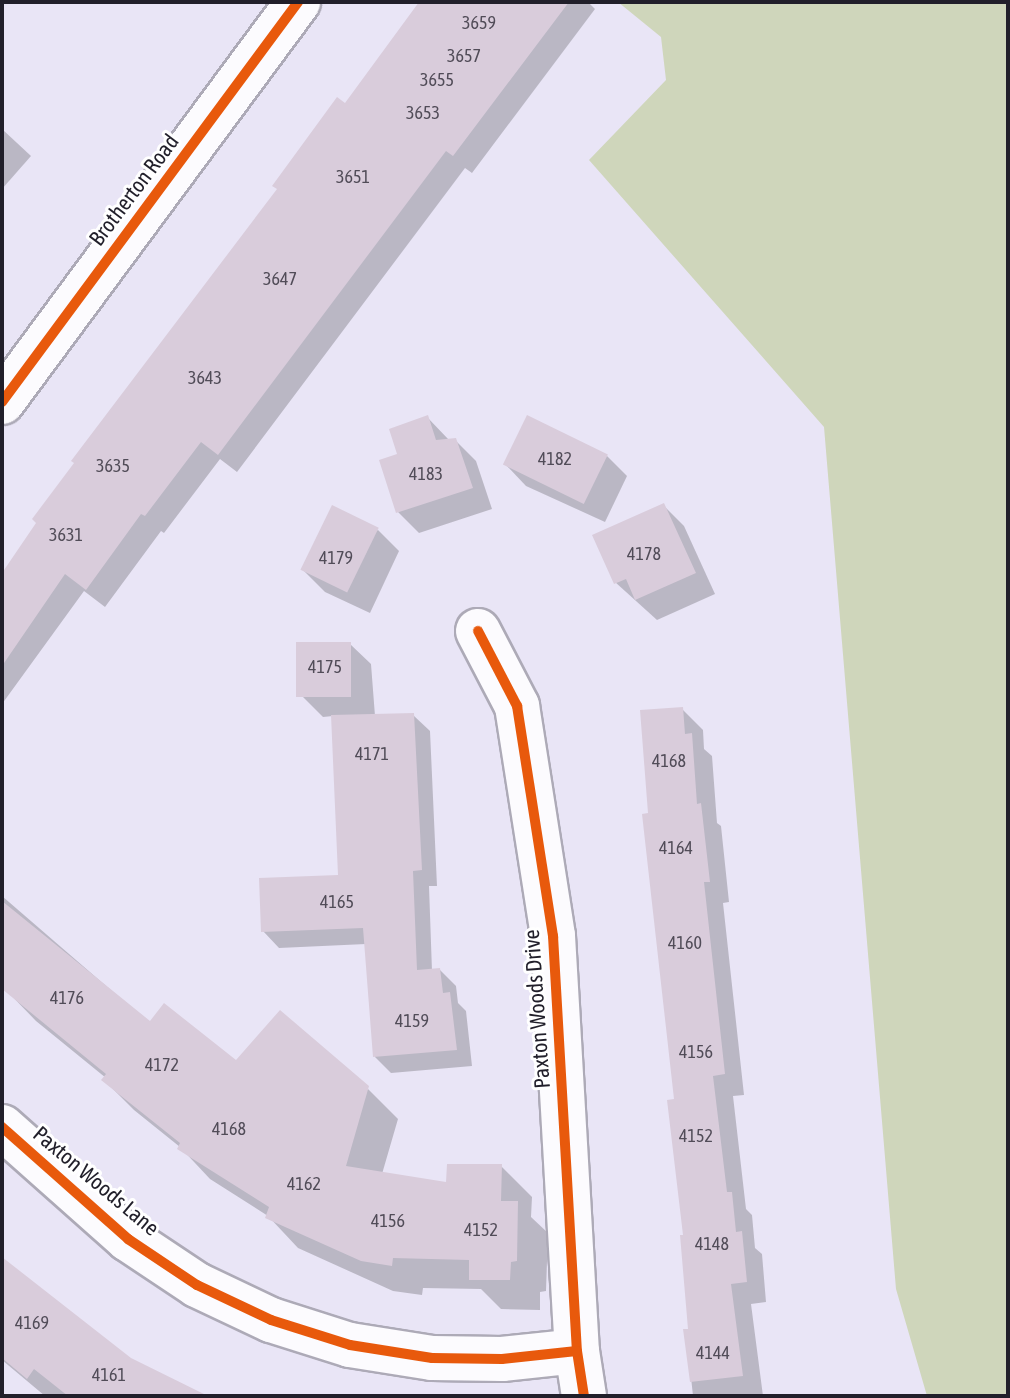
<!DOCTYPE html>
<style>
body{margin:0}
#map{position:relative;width:1010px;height:1398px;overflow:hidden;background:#e9e5f6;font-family:"Asap Condensed",sans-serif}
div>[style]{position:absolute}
.green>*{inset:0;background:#cfd6bb}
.shadow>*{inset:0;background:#0003}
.building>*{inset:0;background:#d9ccdb;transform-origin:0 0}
.roads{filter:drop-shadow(2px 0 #adaab7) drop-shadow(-2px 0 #adaab7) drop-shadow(0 2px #adaab7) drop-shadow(0 -2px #adaab7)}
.minor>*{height:44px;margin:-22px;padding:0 22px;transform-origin:22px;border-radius:22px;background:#fcfbfe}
.cycleway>*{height:10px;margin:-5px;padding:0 5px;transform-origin:5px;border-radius:5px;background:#e8590c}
span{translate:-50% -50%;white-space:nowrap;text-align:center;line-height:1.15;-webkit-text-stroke:6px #fff;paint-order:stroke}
.number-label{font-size:18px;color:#514c58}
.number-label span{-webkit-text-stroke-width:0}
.street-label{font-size:22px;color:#211f2a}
.frame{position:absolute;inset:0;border:4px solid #211f2a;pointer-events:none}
</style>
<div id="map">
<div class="green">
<i style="clip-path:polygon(618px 2px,1008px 2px,1008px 1396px,927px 1396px,896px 1289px,824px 427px,589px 160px,666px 80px,661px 37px)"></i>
</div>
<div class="shadow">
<i style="clip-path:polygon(423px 2px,588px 2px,595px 9px,472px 173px,465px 168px,237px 472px,220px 459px,164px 533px,161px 531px,105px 607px,84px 591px,2px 704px,2px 574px)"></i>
<i style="clip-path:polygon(2px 129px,31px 156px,2px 189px)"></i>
<i style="clip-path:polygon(427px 417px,449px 440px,455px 440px,476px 461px,492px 509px,419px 533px,398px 512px,399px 455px)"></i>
<i style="clip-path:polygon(606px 455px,627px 476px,605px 522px,526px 486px,506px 465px)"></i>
<i style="clip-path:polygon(664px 506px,684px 526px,715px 594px,657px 620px,615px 582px)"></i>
<i style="clip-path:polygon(378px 530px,399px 551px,370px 613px,325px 592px,304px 571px)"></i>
<i style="clip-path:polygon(350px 644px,371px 664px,375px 716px,413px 715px,430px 731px,437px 886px,429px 886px,432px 971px,440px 970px,456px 986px,458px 1003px,466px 1011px,472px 1066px,391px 1073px,375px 1057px,366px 944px,279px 948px,263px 931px,340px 877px,333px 716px,323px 717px,302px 696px)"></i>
<i style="clip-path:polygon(682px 709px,703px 730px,704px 749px,712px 756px,717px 823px,721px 826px,729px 902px,723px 903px,744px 1095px,733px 1096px,746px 1209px,752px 1215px,755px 1248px,762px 1254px,766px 1302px,751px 1304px,763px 1396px,693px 1396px,686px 1331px,690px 1331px,676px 1101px,650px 815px)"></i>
<i style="clip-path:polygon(2px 896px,150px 1024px,236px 1063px,367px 1088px,398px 1119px,382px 1174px,448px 1184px,501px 1166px,532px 1197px,531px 1217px,548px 1233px,546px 1291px,540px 1292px,540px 1310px,501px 1309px,481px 1289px,423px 1288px,422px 1295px,393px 1291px,298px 1248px,268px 1216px,210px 1179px,180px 1147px,134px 1110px,104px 1080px,106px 1078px,36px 1021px,6px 990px,2px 985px)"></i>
<i style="clip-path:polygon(2px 1260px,130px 1359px,203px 1396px,45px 1396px,2px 1360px)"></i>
</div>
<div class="building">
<i style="clip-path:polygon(419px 2px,569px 2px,453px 156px,446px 151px,218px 455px,201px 442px,145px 516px,141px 514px,86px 590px,65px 574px,2px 666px,2px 573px,36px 523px,32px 519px,74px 463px,71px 461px,277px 189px,272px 186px,337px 97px,345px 103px)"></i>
<i style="clip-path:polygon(428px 415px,436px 440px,456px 438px,473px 488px,396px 513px,379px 460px,397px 454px,389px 429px)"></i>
<i style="left:527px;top:415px;width:90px;height:55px;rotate:26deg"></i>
<i style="clip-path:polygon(664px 503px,696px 573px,635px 600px,626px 579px,614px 584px,592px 535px)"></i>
<i style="left:332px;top:505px;width:52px;height:72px;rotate:26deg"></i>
<i style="left:296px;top:642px;width:55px;height:55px"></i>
<i style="clip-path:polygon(683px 707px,685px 734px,692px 733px,697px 804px,701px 803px,710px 882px,704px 882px,725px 1074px,713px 1076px,727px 1192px,732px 1192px,736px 1232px,742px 1231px,747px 1282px,731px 1284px,743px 1376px,690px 1382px,683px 1329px,688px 1329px,680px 1235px,683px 1235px,667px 1100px,674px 1099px,642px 814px,648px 813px,640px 710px)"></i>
<i style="clip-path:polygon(414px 713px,422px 870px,413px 871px,417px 970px,440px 968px,443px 993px,450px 992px,457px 1050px,373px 1057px,363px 928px,261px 932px,259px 878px,338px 875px,331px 715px)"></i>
<i style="clip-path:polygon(2px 901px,150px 1021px,164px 1003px,236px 1060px,280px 1010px,369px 1086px,346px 1166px,446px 1182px,447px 1164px,502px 1164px,501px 1201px,518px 1201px,517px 1261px,511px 1262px,510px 1280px,469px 1280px,469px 1260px,393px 1258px,392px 1266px,361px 1261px,265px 1218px,269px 1207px,177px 1149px,180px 1143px,101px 1080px,106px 1074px,2px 989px)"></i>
<i style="clip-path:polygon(2px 1257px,131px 1358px,208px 1396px,68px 1396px,34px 1369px,27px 1379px,2px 1358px)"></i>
</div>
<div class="roads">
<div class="minor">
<i style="left:2px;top:402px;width:498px;rotate:-53.5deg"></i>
<i style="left:478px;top:631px;width:85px;rotate:62.5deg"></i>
<i style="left:517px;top:706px;width:233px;rotate:81.1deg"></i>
<i style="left:553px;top:936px;width:416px;rotate:86.7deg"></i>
<i style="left:577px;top:1351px;width:46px;rotate:81.2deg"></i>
<i style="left:2px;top:1127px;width:169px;rotate:41.6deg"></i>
<i style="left:128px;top:1239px;width:83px;rotate:33.7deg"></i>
<i style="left:197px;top:1285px;width:82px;rotate:25.3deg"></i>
<i style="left:271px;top:1320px;width:83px;rotate:17.6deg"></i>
<i style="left:350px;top:1345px;width:83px;rotate:9deg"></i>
<i style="left:432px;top:1358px;width:70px;rotate:0.8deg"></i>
<i style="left:502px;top:1359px;width:75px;rotate:-6.1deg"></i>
</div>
</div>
<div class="cycleway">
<i style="left:2px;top:402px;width:498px;rotate:-53.5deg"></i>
<i style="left:478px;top:631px;width:85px;rotate:62.5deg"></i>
<i style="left:517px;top:706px;width:233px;rotate:81.1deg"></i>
<i style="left:553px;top:936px;width:416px;rotate:86.7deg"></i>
<i style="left:577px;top:1351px;width:46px;rotate:81.2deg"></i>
<i style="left:2px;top:1127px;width:169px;rotate:41.6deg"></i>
<i style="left:128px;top:1239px;width:83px;rotate:33.7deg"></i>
<i style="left:197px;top:1285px;width:82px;rotate:25.3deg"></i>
<i style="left:271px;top:1320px;width:83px;rotate:17.6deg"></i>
<i style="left:350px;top:1345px;width:83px;rotate:9deg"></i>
<i style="left:432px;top:1358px;width:70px;rotate:0.8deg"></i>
<i style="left:502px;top:1359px;width:75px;rotate:-6.1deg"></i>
</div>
<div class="number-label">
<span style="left:479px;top:23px">3659</span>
<span style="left:464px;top:56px">3657</span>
<span style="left:437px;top:80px">3655</span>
<span style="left:423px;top:113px">3653</span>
<span style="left:353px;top:177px">3651</span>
<span style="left:280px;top:279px">3647</span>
<span style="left:205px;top:378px">3643</span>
<span style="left:555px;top:459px">4182</span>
<span style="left:113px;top:466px">3635</span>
<span style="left:426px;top:474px">4183</span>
<span style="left:66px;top:535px">3631</span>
<span style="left:644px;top:554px">4178</span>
<span style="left:336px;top:558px">4179</span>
<span style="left:325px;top:667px">4175</span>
<span style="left:372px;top:754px">4171</span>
<span style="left:669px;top:761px">4168</span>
<span style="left:676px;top:848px">4164</span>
<span style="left:337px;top:902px">4165</span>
<span style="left:685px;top:943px">4160</span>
<span style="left:67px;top:998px">4176</span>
<span style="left:412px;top:1021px">4159</span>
<span style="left:696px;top:1052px">4156</span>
<span style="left:162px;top:1065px">4172</span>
<span style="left:229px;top:1129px">4168</span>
<span style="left:696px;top:1136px">4152</span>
<span style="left:304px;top:1184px">4162</span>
<span style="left:388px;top:1221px">4156</span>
<span style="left:481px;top:1230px">4152</span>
<span style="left:712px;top:1244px">4148</span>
<span style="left:32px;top:1323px">4169</span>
<span style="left:713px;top:1353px">4144</span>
<span style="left:109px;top:1375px">4161</span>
</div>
<div class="street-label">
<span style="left:134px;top:190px;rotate:-53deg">Brotherton Road</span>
<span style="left:537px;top:1009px;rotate:-94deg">Paxton Woods Drive</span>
<span style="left:96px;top:1181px;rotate:40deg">Paxton Woods Lane</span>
</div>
<div class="frame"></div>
</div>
